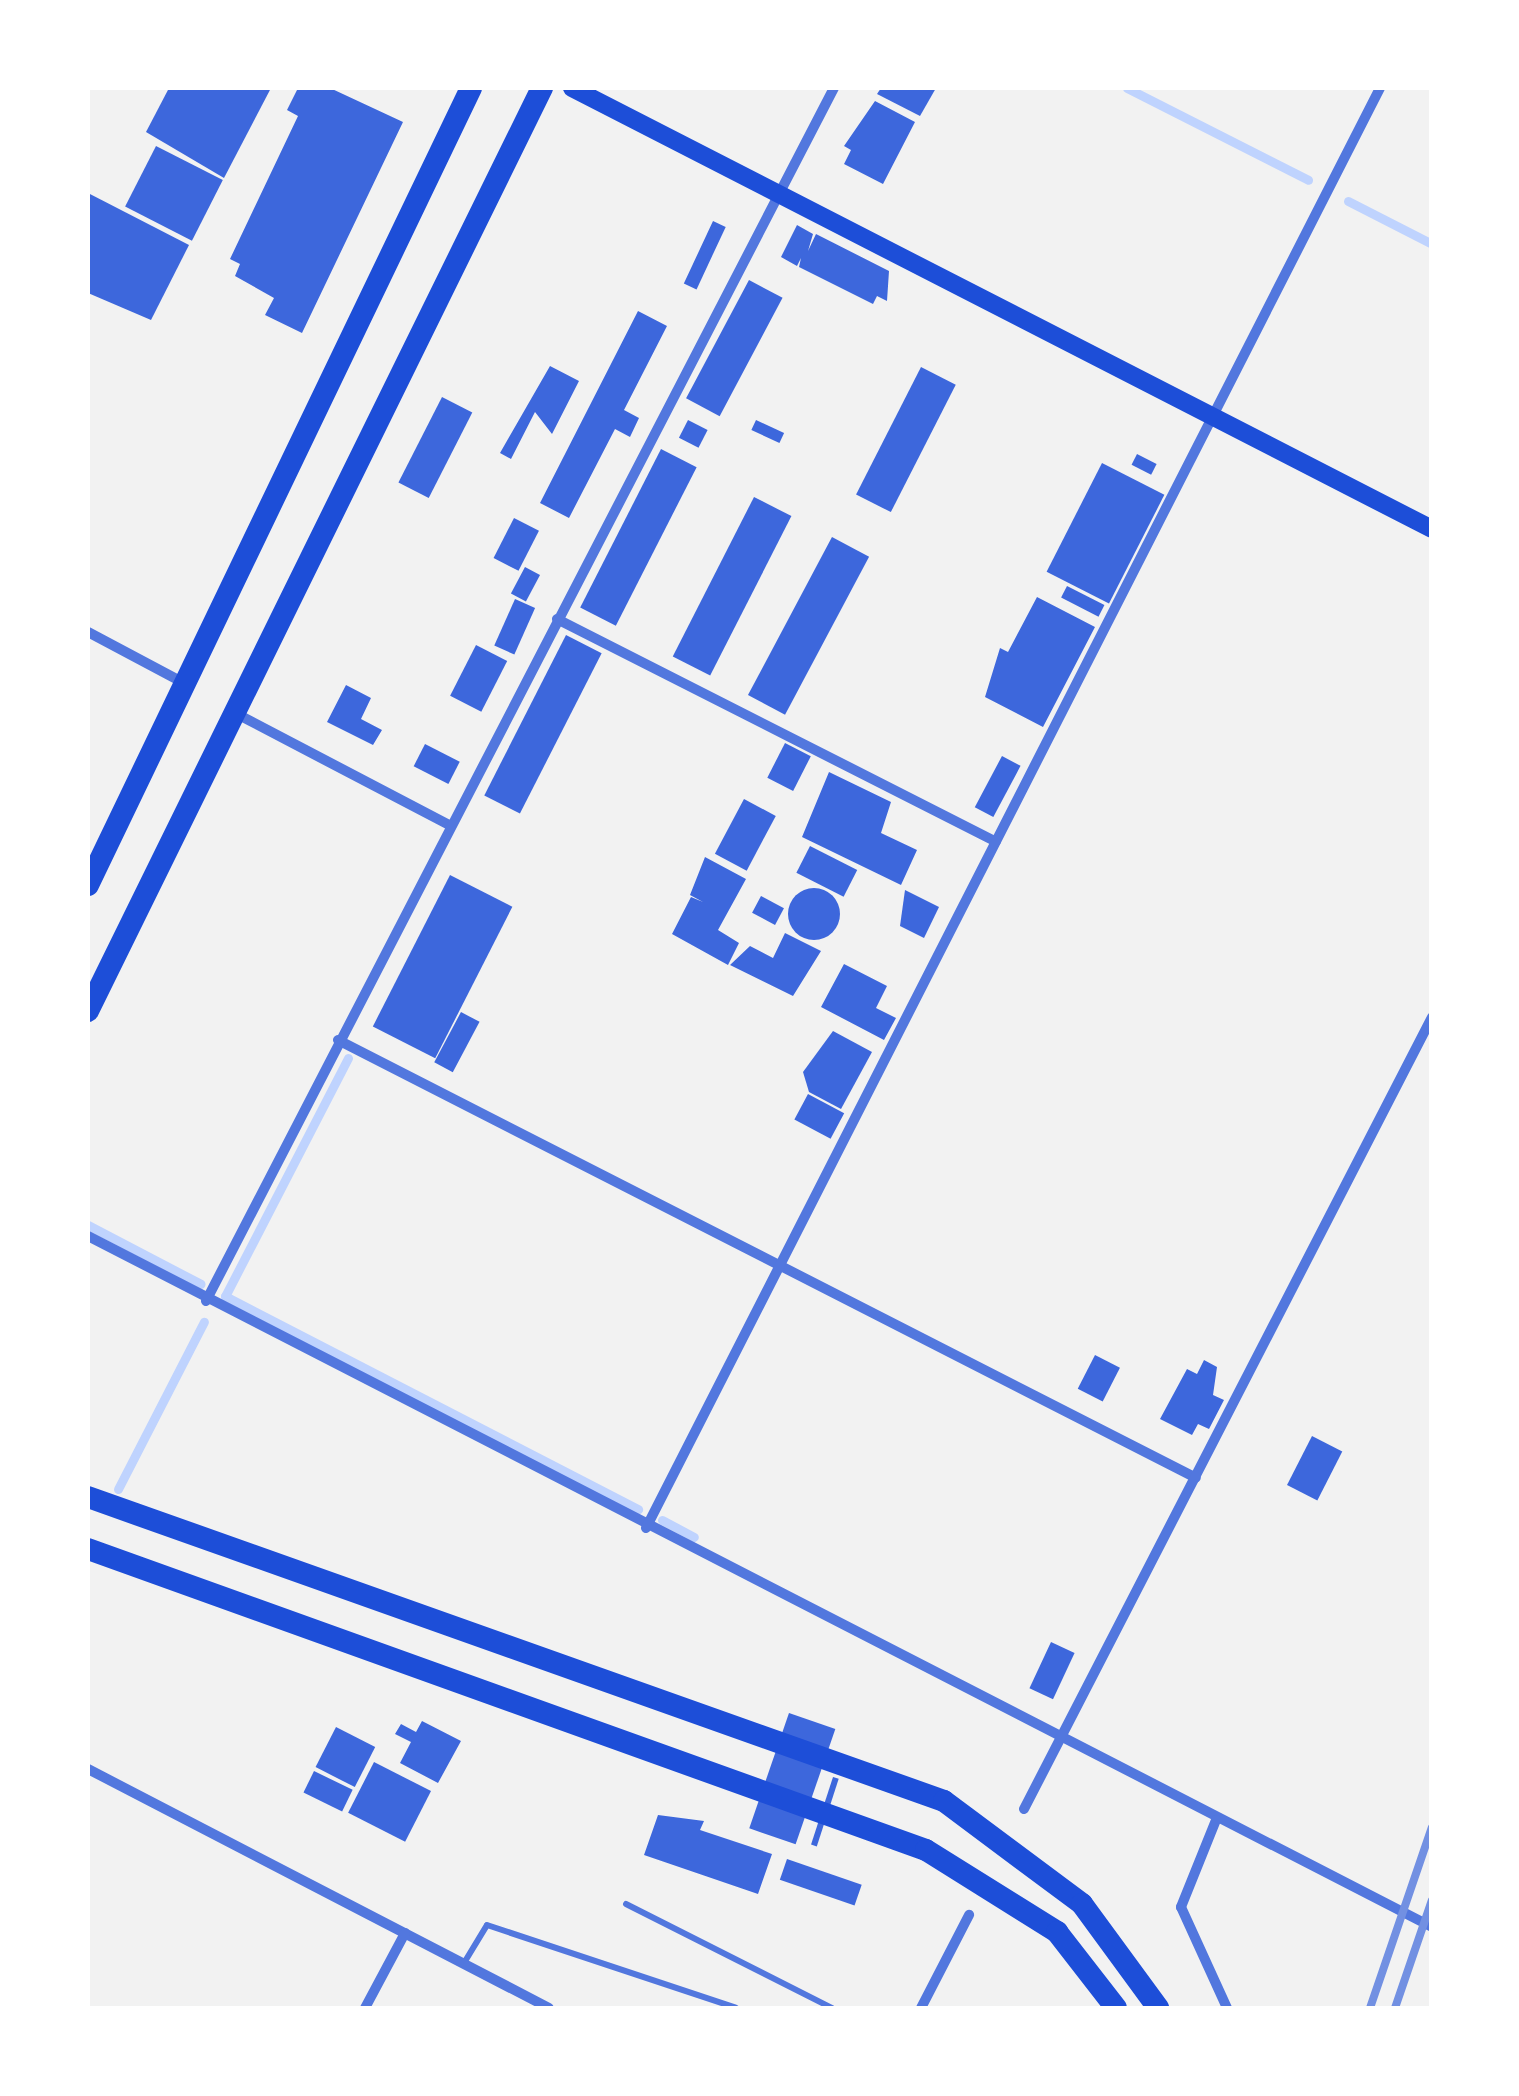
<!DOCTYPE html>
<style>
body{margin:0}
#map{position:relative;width:1519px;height:2096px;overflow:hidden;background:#f2f2f2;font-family:"Noto Sans",sans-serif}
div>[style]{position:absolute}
.stream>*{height:9px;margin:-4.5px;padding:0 4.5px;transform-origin:4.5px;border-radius:4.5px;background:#bfd3fe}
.building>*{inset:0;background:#3d67dc;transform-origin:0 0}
.round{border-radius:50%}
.service>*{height:6px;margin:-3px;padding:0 3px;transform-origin:3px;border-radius:3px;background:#5277de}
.minor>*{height:10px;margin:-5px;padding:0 5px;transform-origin:5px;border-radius:5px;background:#5277de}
.secondary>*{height:18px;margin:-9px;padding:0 9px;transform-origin:9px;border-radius:9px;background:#1d4ed8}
.trunk>*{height:22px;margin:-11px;padding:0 11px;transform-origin:11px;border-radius:11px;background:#1d4ed8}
.motorway>*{height:22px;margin:-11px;padding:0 11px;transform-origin:11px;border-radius:11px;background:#1d4ed8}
.rail>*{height:8px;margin:-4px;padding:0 4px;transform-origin:4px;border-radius:4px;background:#7290e2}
span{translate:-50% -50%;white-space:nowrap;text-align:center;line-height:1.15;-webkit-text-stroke:8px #fff;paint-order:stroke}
.frame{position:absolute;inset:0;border:90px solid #fff;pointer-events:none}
</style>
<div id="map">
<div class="stream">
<i style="left:1127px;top:88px;width:203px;rotate:26.9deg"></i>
<i style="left:1348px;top:201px;width:94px;rotate:27.1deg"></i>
<i style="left:348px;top:1058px;width:268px;rotate:117.3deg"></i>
<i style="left:225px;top:1296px;width:465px;rotate:27.3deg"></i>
<i style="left:88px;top:1225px;width:127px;rotate:27.6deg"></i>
<i style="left:118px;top:1489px;width:188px;rotate:-62.8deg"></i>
<i style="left:662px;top:1520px;width:36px;rotate:28deg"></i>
</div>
<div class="building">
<i style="clip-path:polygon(169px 88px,271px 88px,224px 178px,146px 132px)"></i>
<i style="clip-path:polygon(298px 88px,330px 88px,403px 122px,302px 333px,265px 315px,274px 298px,235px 276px,240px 264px,230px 259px,298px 116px,287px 110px)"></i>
<i style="clip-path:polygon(881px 88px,936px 88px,920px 116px,877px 94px)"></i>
<i style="clip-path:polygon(875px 101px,915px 122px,883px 184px,844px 164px,851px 150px,844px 146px)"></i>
<i style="left:156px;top:146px;width:75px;height:68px;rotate:27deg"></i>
<i style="clip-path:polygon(88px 193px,189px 245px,151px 320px,88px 293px)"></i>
<i style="left:713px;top:221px;width:14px;height:69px;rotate:25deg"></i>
<i style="clip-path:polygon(797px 225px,813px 234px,808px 251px,816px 234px,889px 271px,887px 301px,877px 296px,873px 304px,799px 267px,801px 258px,797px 266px,781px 257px)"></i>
<i style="left:749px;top:280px;width:38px;height:134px;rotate:28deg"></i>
<i style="clip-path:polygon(638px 311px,667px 326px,624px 410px,639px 418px,630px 437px,615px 429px,569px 518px,540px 503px)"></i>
<i style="clip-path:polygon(550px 366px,579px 381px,552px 434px,535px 412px,511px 459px,500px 453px)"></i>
<i style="left:921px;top:367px;width:39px;height:143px;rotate:27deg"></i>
<i style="left:442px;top:397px;width:34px;height:96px;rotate:27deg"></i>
<i style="left:688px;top:420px;width:22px;height:20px;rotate:27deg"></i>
<i style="left:756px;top:420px;width:31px;height:11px;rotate:25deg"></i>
<i style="left:661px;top:449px;width:40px;height:178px;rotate:27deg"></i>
<i style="left:1137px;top:454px;width:22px;height:12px;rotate:27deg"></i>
<i style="left:1102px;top:463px;width:70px;height:122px;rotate:27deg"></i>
<i style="left:754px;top:497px;width:42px;height:179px;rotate:27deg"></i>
<i style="left:514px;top:518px;width:28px;height:45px;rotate:27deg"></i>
<i style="left:832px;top:537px;width:42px;height:179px;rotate:28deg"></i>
<i style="left:525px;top:567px;width:17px;height:30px;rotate:28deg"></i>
<i style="left:1067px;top:586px;width:42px;height:13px;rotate:27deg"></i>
<i style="clip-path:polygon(1037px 597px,1095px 627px,1043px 727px,985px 697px,1000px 648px,1008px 652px)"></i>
<i style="left:515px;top:599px;width:22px;height:51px;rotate:24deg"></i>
<i style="left:566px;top:635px;width:40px;height:180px;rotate:27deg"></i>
<i style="left:476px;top:645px;width:35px;height:57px;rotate:27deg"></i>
<i style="clip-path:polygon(346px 685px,371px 698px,361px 719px,382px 730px,373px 745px,327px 722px)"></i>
<i style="left:785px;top:743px;width:29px;height:39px;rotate:27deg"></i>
<i style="left:425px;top:744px;width:39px;height:25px;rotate:27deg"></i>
<i style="left:1002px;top:756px;width:21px;height:58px;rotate:28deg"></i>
<i style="clip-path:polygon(829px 772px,891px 802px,881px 833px,917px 850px,901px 885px,802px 837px)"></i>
<i style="left:744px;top:799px;width:36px;height:62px;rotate:28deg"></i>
<i style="left:810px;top:846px;width:53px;height:30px;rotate:27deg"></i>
<i style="clip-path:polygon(705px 857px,746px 879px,718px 930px,739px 943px,728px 965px,672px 934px,691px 897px,703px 902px,690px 895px)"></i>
<i style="left:450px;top:875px;width:70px;height:170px;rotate:27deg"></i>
<i class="round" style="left:788px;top:888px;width:52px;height:52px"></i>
<i style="clip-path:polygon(905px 890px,939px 907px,924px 938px,900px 926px)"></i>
<i style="left:761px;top:896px;width:26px;height:19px;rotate:28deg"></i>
<i style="clip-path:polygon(785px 933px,821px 951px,793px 996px,730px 965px,750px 946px,773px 958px)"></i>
<i style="clip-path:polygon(844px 964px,887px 986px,876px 1008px,896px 1018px,884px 1040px,821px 1007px)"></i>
<i style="left:461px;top:1012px;width:21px;height:57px;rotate:28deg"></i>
<i style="clip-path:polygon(833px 1031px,872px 1052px,841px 1109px,809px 1092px,803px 1072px)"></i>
<i style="left:808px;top:1094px;width:41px;height:29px;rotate:28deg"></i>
<i style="left:1095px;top:1355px;width:28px;height:38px;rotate:27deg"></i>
<i style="clip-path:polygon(1204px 1360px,1217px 1367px,1213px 1395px,1224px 1400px,1209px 1429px,1198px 1424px,1192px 1435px,1160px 1419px,1187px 1369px,1197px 1374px)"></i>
<i style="left:1312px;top:1436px;width:34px;height:55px;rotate:27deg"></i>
<i style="left:1051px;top:1642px;width:26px;height:51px;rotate:25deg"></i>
<i style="left:789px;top:1713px;width:49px;height:122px;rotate:19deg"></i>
<i style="clip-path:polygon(422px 1721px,461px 1741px,438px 1783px,400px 1763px,411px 1742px,395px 1734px,401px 1724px,416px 1732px)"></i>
<i style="left:336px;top:1727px;width:44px;height:45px;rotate:27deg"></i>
<i style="left:374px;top:1762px;width:64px;height:57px;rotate:27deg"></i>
<i style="left:314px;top:1771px;width:43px;height:24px;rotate:26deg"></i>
<i style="left:833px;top:1777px;width:6px;height:71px;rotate:18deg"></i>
<i style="clip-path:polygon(658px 1815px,704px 1821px,700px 1830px,772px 1854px,758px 1894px,644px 1855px)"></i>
<i style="left:787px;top:1859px;width:79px;height:22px;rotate:19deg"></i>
</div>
<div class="service">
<i style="left:626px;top:1904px;width:231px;rotate:26.8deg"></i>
<i style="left:464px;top:1963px;width:44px;rotate:-58.8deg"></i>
<i style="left:487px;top:1925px;width:262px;rotate:18.4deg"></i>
</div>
<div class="minor">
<i style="left:557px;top:619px;width:492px;rotate:26.9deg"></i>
<i style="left:88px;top:632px;width:106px;rotate:28deg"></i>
<i style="left:235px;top:713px;width:242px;rotate:27.6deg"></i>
<i style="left:338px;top:1040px;width:963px;rotate:27.04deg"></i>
<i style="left:88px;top:1236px;width:1511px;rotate:27.21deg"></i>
<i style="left:206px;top:1301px;width:1366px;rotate:-62.63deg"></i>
<i style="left:646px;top:1528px;width:1616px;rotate:-62.99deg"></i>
<i style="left:88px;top:1769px;width:519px;rotate:27.4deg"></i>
<i style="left:1024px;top:1809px;width:891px;rotate:-62.74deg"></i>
<i style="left:1216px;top:1820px;width:94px;rotate:111.9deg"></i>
<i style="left:1181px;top:1907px;width:111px;rotate:65.5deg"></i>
<i style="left:365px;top:2008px;width:85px;rotate:-61.9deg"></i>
<i style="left:921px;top:2008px;width:105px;rotate:-62.7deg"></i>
</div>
<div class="secondary">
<i style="left:572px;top:88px;width:966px;rotate:27.15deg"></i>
</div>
<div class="trunk">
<i style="left:88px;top:885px;width:884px;rotate:-64.33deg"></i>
<i style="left:88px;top:1011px;width:1029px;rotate:-63.81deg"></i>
</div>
<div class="motorway">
<i style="left:88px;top:1497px;width:908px;rotate:19.55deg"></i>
<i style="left:944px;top:1801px;width:172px;rotate:36.7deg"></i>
<i style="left:1082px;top:1904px;width:129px;rotate:53.8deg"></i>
<i style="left:88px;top:1549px;width:890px;rotate:19.76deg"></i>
<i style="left:926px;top:1850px;width:155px;rotate:32deg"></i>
<i style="left:1057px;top:1932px;width:96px;rotate:52.2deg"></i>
</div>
<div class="rail">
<i style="left:1370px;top:2008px;width:191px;rotate:-71.1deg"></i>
<i style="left:1395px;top:2008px;width:114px;rotate:-71.1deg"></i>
</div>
<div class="frame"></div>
</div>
